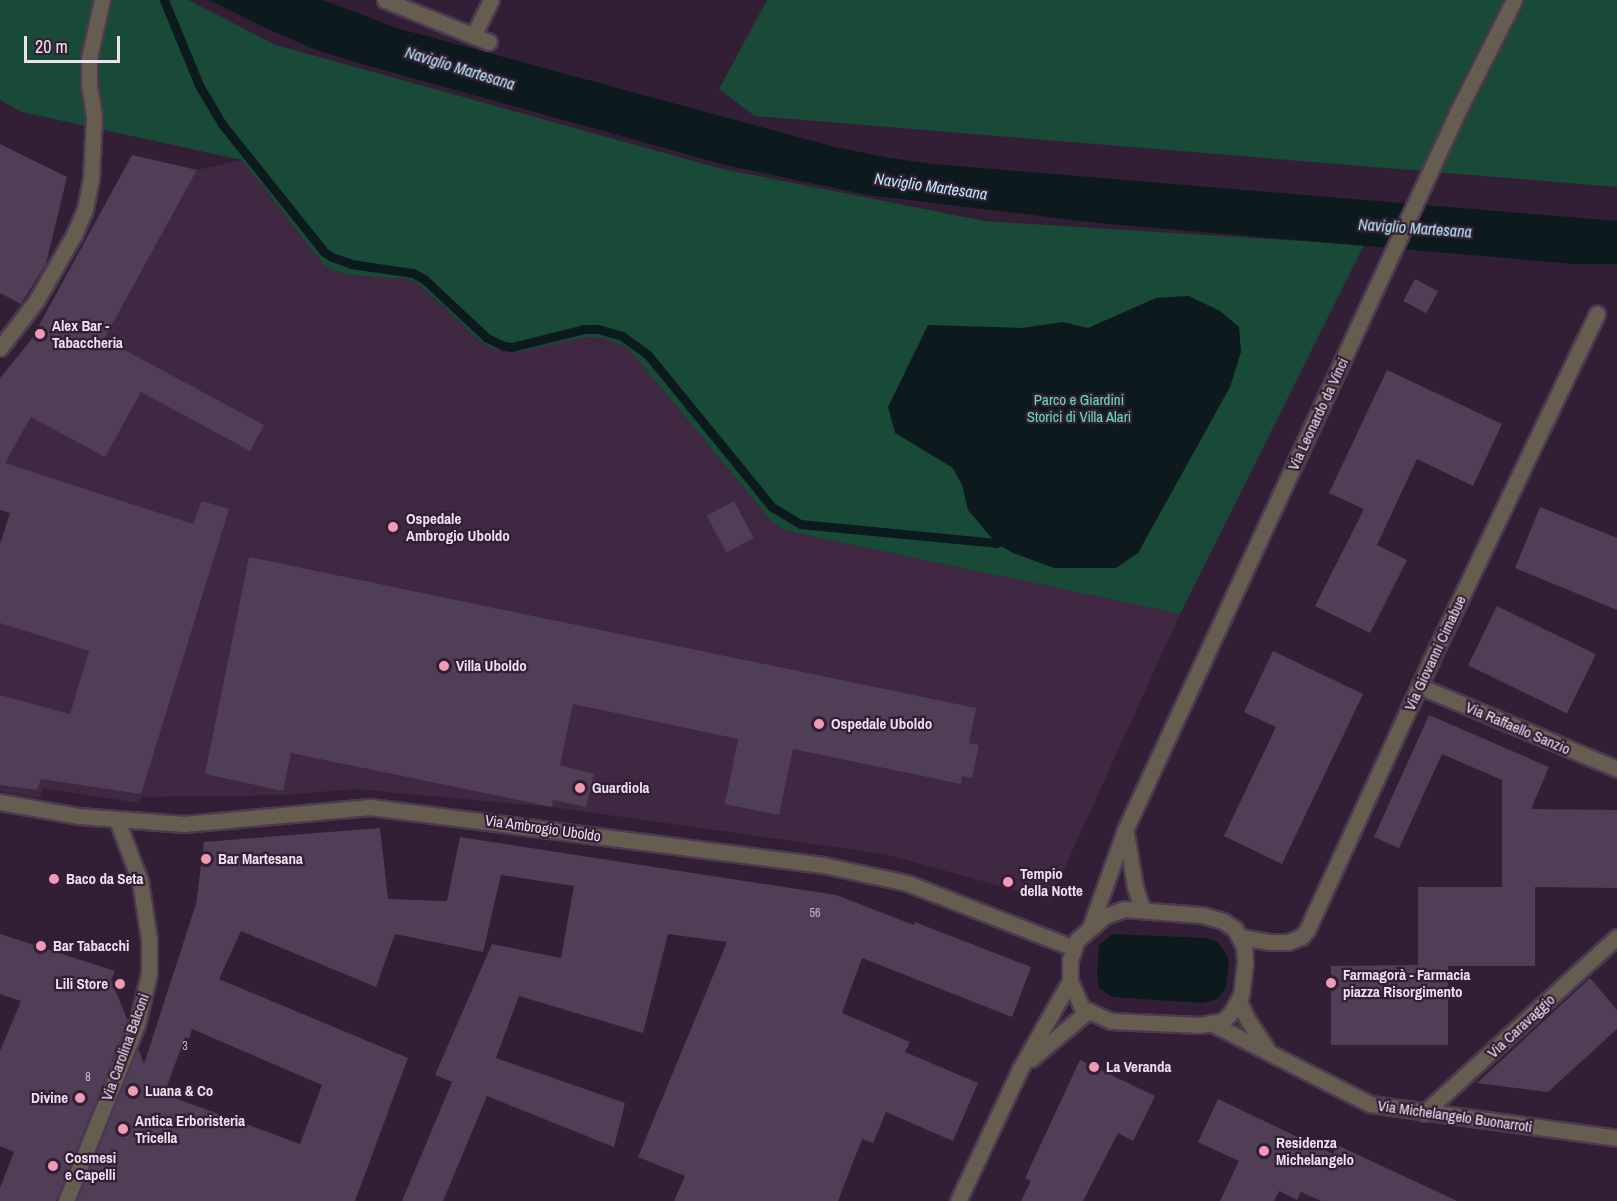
<!DOCTYPE html>
<meta charset="utf-8">
<style>
body{margin:0}
#map{position:relative;width:1617px;height:1201px;overflow:hidden;background:#331f35;font-family:"Archivo Narrow",sans-serif}
div>[style]{position:absolute}
.built>*{inset:0;background:#402742}
.green>*{inset:0;background:#194937}
.water>*{inset:0;background:#0c1a1e}
.stream>*{height:9px;margin:-4.5px;padding:0 4.5px;transform-origin:4.5px;border-radius:4.5px;background:#0c1a1e}
.building>*{inset:0;background:#503d56;transform-origin:0 0}
.roads{filter:drop-shadow(2px 0 #4d3a4f) drop-shadow(-2px 0 #4d3a4f) drop-shadow(0 2px #4d3a4f) drop-shadow(0 -2px #4d3a4f)}
.minor>*{height:15px;margin:-7.5px;padding:0 7.5px;transform-origin:7.5px;border-radius:7.5px;background:#665d51}
.dots>*{width:16px;height:16px;translate:-50% -50%;box-sizing:border-box;border:3px solid #331f35;border-radius:50%}
span{translate:-50% -50%;white-space:nowrap;text-align:center;line-height:1.15;-webkit-text-stroke:4.5px #331f35;paint-order:stroke}
.number-label{font-size:12px;color:#c6b8c9}
.number-label span{-webkit-text-stroke-width:0}
.poi-label{font-size:15px;color:#eee1ef;font-weight:700}
.left{translate:0 -50%;text-align:left}
.right{translate:-100% -50%;text-align:right}
.park-label{font-size:15px;color:#60e1af}
.street-label{font-size:15px;color:#eee1ef}
.water-label{font-size:16px;color:#b9ebf8;font-style:italic}
.scale{position:absolute;left:24px;top:36px;width:96px;height:27px;box-sizing:border-box;border:3px solid #eee1ef;border-top:0;padding-left:8px;font-size:18px;line-height:21px;white-space:nowrap;color:#eee1ef;-webkit-text-stroke:4px #331f35;paint-order:stroke}
</style>
<div id="map">
<div class="built">
<i style="clip-path:polygon(242px 160px,324px 265px,332px 270px,348px 275px,408px 279px,419px 284px,480px 341px,517px 352px,586px 337px,604px 338px,629px 349px,773px 523px,787px 531px,1180px 614px,1050px 900px,885px 854px,552px 807px,354px 789px,283px 795px,141px 797px,139px 803px,43px 788px,40px 798px,0 791px,0 544px,10px 513px,0 462px,5px 463px,31px 417px,104px 338px,197px 170px)"></i>
</div>
<div class="green">
<i style="clip-path:polygon(0 0,188px 0,276px 45px,718px 168px,984px 221px,1364px 245px,1180px 614px,787px 531px,773px 523px,629px 349px,604px 338px,586px 337px,517px 352px,491px 348px,480px 341px,419px 284px,408px 279px,348px 275px,332px 270px,324px 265px,242px 160px,22px 112px,0 100px)"></i>
<i style="clip-path:polygon(767px 0,1617px 0,1617px 187px,755px 116px,719px 89px)"></i>
</div>
<div class="water">
<i style="clip-path:polygon(209px 0,323px 0,397px 28px,835px 147px,890px 158px,934px 164px,1617px 221px,1617px 264px,1575px 264px,1097px 223px,868px 195px,725px 165px,362px 64px,316px 50px,261px 26px)"></i>
<i style="clip-path:polygon(1189px 296px,1220px 311px,1239px 327px,1241px 352px,1230px 387px,1138px 553px,1116px 568px,1054px 568px,1013px 553px,996px 543px,968px 510px,962px 485px,953px 468px,895px 433px,888px 407px,928px 325px,1022px 328px,1062px 322px,1088px 328px,1156px 298px)"></i>
<i style="clip-path:polygon(1112px 934px,1206px 938px,1217px 941px,1227px 955px,1229px 966px,1226px 988px,1217px 999px,1203px 1003px,1112px 997px,1099px 988px,1097px 975px,1099px 945px)"></i>
</div>
<div class="stream">
<i style="left:164px;top:0;width:92px;rotate:67.6deg"></i>
<i style="left:199px;top:85px;width:45px;rotate:59.5deg"></i>
<i style="left:222px;top:124px;width:164px;rotate:51.4deg"></i>
<i style="left:324px;top:252px;width:9px;rotate:32deg"></i>
<i style="left:332px;top:257px;width:20px;rotate:20deg"></i>
<i style="left:351px;top:264px;width:63px;rotate:8.3deg"></i>
<i style="left:413px;top:273px;width:13px;rotate:29deg"></i>
<i style="left:424px;top:279px;width:86px;rotate:43.1deg"></i>
<i style="left:487px;top:338px;width:19px;rotate:25deg"></i>
<i style="left:504px;top:346px;width:8px;rotate:7deg"></i>
<i style="left:512px;top:347px;width:74px;rotate:-14deg"></i>
<i style="left:584px;top:329px;width:14px"></i>
<i style="left:598px;top:329px;width:25px;rotate:16deg"></i>
<i style="left:622px;top:336px;width:32px;rotate:36deg"></i>
<i style="left:648px;top:355px;width:196px;rotate:50.8deg"></i>
<i style="left:772px;top:507px;width:33px;rotate:31deg"></i>
<i style="left:800px;top:524px;width:197px;rotate:5.5deg"></i>
<i style="left:996px;top:543px;width:10px;rotate:-17deg"></i>
</div>
<div class="building">
<i style="clip-path:polygon(0 144px,67px 177px,46px 264px,21px 304px,0 293px)"></i>
<i style="clip-path:polygon(132px 155px,197px 170px,104px 339px,264px 425px,250px 451px,141px 392px,105px 457px,31px 417px,5px 463px,193px 524px,202px 501px,229px 509px,141px 794px,41px 779px,37px 790px,0 785px,0 695px,70px 714px,89px 651px,0 623px,0 544px,10px 513px,0 510px,0 378px,31px 340px)"></i>
<i style="left:1415px;top:279px;width:26px;height:25px;rotate:28deg"></i>
<i style="clip-path:polygon(1387px 370px,1502px 424px,1473px 486px,1417px 459px,1377px 545px,1407px 560px,1370px 633px,1315px 606px,1364px 509px,1329px 493px)"></i>
<i style="left:734px;top:501px;width:42px;height:31px;rotate:62deg"></i>
<i style="clip-path:polygon(1540px 507px,1617px 538px,1617px 610px,1515px 568px)"></i>
<i style="clip-path:polygon(249px 557px,976px 708px,969px 743px,979px 745px,972px 778px,962px 776px,961px 784px,793px 749px,779px 815px,725px 804px,738px 739px,573px 704px,560px 765px,594px 774px,586px 807px,553px 800px,552px 807px,291px 753px,283px 791px,205px 774px)"></i>
<i style="left:1497px;top:606px;width:110px;height:66px;rotate:26deg"></i>
<i style="clip-path:polygon(1273px 651px,1363px 694px,1282px 864px,1224px 836px,1276px 727px,1244px 712px)"></i>
<i style="clip-path:polygon(1429px 715px,1549px 767px,1531px 809px,1617px 810px,1617px 888px,1535px 887px,1535px 966px,1448px 966px,1448px 1045px,1331px 1045px,1331px 966px,1418px 965px,1418px 887px,1502px 887px,1502px 780px,1442px 754px,1399px 848px,1374px 837px)"></i>
<i style="clip-path:polygon(evenodd,380px 828px,388px 899px,447px 901px,460px 837px,836px 895px,914px 925px,915px 922px,1031px 967px,1012px 1017px,862px 958px,842px 1013px,910px 1042px,905px 1052px,978px 1083px,953px 1141px,886px 1112px,873px 1143px,862px 1139px,838px 1201px,674px 1201px,685px 1176px,638px 1157px,727px 942px,668px 934px,643px 1033px,519px 996px,496px 1058px,625px 1103px,614px 1147px,487px 1096px,443px 1201px,402px 1201px,452px 1082px,435px 1075px,492px 944px,561px 958px,574px 886px,501px 875px,483px 952px,395px 934px,376px 987px,241px 931px,219px 979px,408px 1058px,355px 1201px,76px 1201px,138px 1048px,144px 1064px,196px 904px,204px 842px,380px 828px,192px 1029px,322px 1085px,300px 1144px,164px 1094px,185px 1037px,189px 1039px,192px 1029px)"></i>
<i style="clip-path:polygon(0 934px,115px 971px,111px 980px,128px 1021px,56px 1201px,0 1201px,0 1188px,14px 1152px,0 1146px,0 1051px,21px 1001px,0 994px)"></i>
<i style="clip-path:polygon(1590px 978px,1617px 1010px,1617px 1029px,1548px 1092px,1477px 1083px)"></i>
<i style="clip-path:polygon(1080px 1060px,1155px 1096px,1133px 1141px,1118px 1133px,1083px 1201px,1021px 1201px,1031px 1181px,1025px 1178px)"></i>
<i style="clip-path:polygon(1218px 1099px,1333px 1154px,1337px 1145px,1457px 1201px,1321px 1201px,1301px 1192px,1297px 1200px,1279px 1191px,1274px 1201px,1220px 1201px,1239px 1161px,1198px 1142px)"></i>
</div>
<div class="roads">
<div class="minor">
<i style="left:385px;top:0;width:112px;rotate:22deg"></i>
<i style="left:473px;top:36px;width:40px;rotate:-63.4deg"></i>
<i style="left:0;top:348px;width:59px;rotate:-52.5deg"></i>
<i style="left:36px;top:301px;width:76px;rotate:-60.1deg"></i>
<i style="left:74px;top:235px;width:28px;rotate:-67deg"></i>
<i style="left:85px;top:209px;width:31px;rotate:-79deg"></i>
<i style="left:91px;top:179px;width:63px;rotate:-87.3deg"></i>
<i style="left:94px;top:116px;width:30px;rotate:-99deg"></i>
<i style="left:89px;top:86px;width:28px;rotate:-90deg"></i>
<i style="left:89px;top:58px;width:59px;rotate:-77.4deg"></i>
<i style="left:1419px;top:686px;width:215px;rotate:22.7deg"></i>
<i style="left:0;top:802px;width:79px;rotate:10.2deg"></i>
<i style="left:78px;top:816px;width:106px;rotate:4.3deg"></i>
<i style="left:184px;top:824px;width:187px;rotate:-5.2deg"></i>
<i style="left:370px;top:807px;width:457px;rotate:7.3deg"></i>
<i style="left:823px;top:865px;width:86px;rotate:12.1deg"></i>
<i style="left:907px;top:883px;width:179px;rotate:21.3deg"></i>
<i style="left:1126px;top:833px;width:55px;rotate:80.5deg"></i>
<i style="left:1135px;top:887px;width:23px;rotate:72deg"></i>
<i style="left:1124px;top:909px;width:78px;rotate:4.4deg"></i>
<i style="left:1202px;top:915px;width:22px;rotate:16deg"></i>
<i style="left:1223px;top:921px;width:14px;rotate:34deg"></i>
<i style="left:1235px;top:929px;width:20px;rotate:63deg"></i>
<i style="left:1244px;top:947px;width:16px;rotate:86deg"></i>
<i style="left:1245px;top:963px;width:32px;rotate:97deg"></i>
<i style="left:1241px;top:995px;width:21px;rotate:119deg"></i>
<i style="left:1231px;top:1013px;width:11px;rotate:135deg"></i>
<i style="left:1223px;top:1021px;width:22px;rotate:170deg"></i>
<i style="left:1201px;top:1025px;width:90px;rotate:-177.5deg"></i>
<i style="left:1111px;top:1021px;width:32px;rotate:-156deg"></i>
<i style="left:1082px;top:1008px;width:30px;rotate:-114deg"></i>
<i style="left:1070px;top:981px;width:21px;rotate:-90deg"></i>
<i style="left:1070px;top:960px;width:21px;rotate:-71deg"></i>
<i style="left:1077px;top:940px;width:37px;rotate:-41deg"></i>
<i style="left:1105px;top:916px;width:20px;rotate:-20deg"></i>
<i style="left:1091px;top:925px;width:101px;rotate:-70.3deg"></i>
<i style="left:1125px;top:830px;width:792px;rotate:-65.15deg"></i>
<i style="left:1458px;top:111px;width:124px;rotate:-63.2deg"></i>
<i style="left:1241px;top:937px;width:27px;rotate:10deg"></i>
<i style="left:1268px;top:942px;width:20px"></i>
<i style="left:1288px;top:942px;width:14px;rotate:-21deg"></i>
<i style="left:1301px;top:937px;width:9px;rotate:-49deg"></i>
<i style="left:1307px;top:930px;width:297px;rotate:-65.3deg"></i>
<i style="left:1431px;top:660px;width:384px;rotate:-64.4deg"></i>
<i style="left:1239px;top:1001px;width:20px;rotate:66deg"></i>
<i style="left:1247px;top:1019px;width:34px;rotate:56deg"></i>
<i style="left:1211px;top:1023px;width:178px;rotate:27deg"></i>
<i style="left:1370px;top:1104px;width:249px;rotate:7.8deg"></i>
<i style="left:1031px;top:1059px;width:75px;rotate:-40.1deg"></i>
<i style="left:1424px;top:1113px;width:261px;rotate:-42.4deg"></i>
<i style="left:66px;top:1201px;width:191px;rotate:-68.1deg"></i>
<i style="left:137px;top:1024px;width:51px;rotate:-76.5deg"></i>
<i style="left:149px;top:974px;width:35px;rotate:-90deg"></i>
<i style="left:149px;top:939px;width:59px;rotate:-98.8deg"></i>
<i style="left:140px;top:881px;width:65px;rotate:-110.7deg"></i>
<i style="left:958px;top:1201px;width:146px;rotate:-64.8deg"></i>
<i style="left:1020px;top:1069px;width:101px;rotate:-60.4deg"></i>
</div>
</div>
<div class="dots">
<i style="left:40px;top:334px;background:#f09ab5"></i>
<i style="left:393px;top:527px;background:#f09ab5"></i>
<i style="left:444px;top:666px;background:#f09ab5"></i>
<i style="left:819px;top:724px;background:#f09ab5"></i>
<i style="left:580px;top:788px;background:#f09ab5"></i>
<i style="left:206px;top:859px;background:#f09ab5"></i>
<i style="left:54px;top:879px;background:#f09ab5"></i>
<i style="left:1008px;top:882px;background:#f09ab5"></i>
<i style="left:41px;top:946px;background:#f09ab5"></i>
<i style="left:1331px;top:983px;background:#f09ab5"></i>
<i style="left:120px;top:984px;background:#f09ab5"></i>
<i style="left:1094px;top:1067px;background:#f09ab5"></i>
<i style="left:133px;top:1091px;background:#f09ab5"></i>
<i style="left:80px;top:1098px;background:#f09ab5"></i>
<i style="left:123px;top:1129px;background:#f09ab5"></i>
<i style="left:1264px;top:1151px;background:#f09ab5"></i>
<i style="left:53px;top:1166px;background:#f09ab5"></i>
</div>
<div class="number-label">
<span style="left:815px;top:914px">56</span>
<span style="left:185px;top:1047px">3</span>
<span style="left:88px;top:1078px">8</span>
</div>
<div class="poi-label">
<span class="left" style="left:52px;top:334px">Alex Bar -<br>Tabaccheria</span>
<span class="left" style="left:406px;top:527px">Ospedale<br>Ambrogio Uboldo</span>
<span class="left" style="left:456px;top:666px">Villa Uboldo</span>
<span class="left" style="left:831px;top:724px">Ospedale Uboldo</span>
<span class="left" style="left:592px;top:788px">Guardiola</span>
<span class="left" style="left:218px;top:859px">Bar Martesana</span>
<span class="left" style="left:1020px;top:882px">Tempio<br>della Notte</span>
<span class="left" style="left:66px;top:879px">Baco da Seta</span>
<span class="left" style="left:53px;top:946px">Bar Tabacchi</span>
<span class="left" style="left:1343px;top:983px">Farmagorà - Farmacia<br>piazza Risorgimento</span>
<span class="right" style="left:108px;top:984px">Lili Store</span>
<span class="left" style="left:1106px;top:1067px">La Veranda</span>
<span class="left" style="left:145px;top:1091px">Luana &amp; Co</span>
<span class="right" style="left:68px;top:1098px">Divine</span>
<span class="left" style="left:135px;top:1129px">Antica Erboristeria<br>Tricella</span>
<span class="left" style="left:1276px;top:1151px">Residenza<br>Michelangelo</span>
<span class="left" style="left:65px;top:1166px">Cosmesi<br>e Capelli</span>
</div>
<div class="park-label">
<span style="left:1079px;top:408px">Parco e Giardini<br>Storici di Villa Alari</span>
</div>
<div class="street-label">
<span style="left:1318px;top:414px;rotate:-65deg">Via Leonardo da Vinci</span>
<span style="left:1435px;top:653px;rotate:-65deg">Via Giovanni Cimabue</span>
<span style="left:1518px;top:728px;rotate:23deg">Via Raffaello Sanzio</span>
<span style="left:543px;top:828px;rotate:8deg">Via Ambrogio Uboldo</span>
<span style="left:1521px;top:1026px;rotate:-43deg">Via Caravaggio</span>
<span style="left:125px;top:1047px;rotate:-70deg">Via Carolina Balconi</span>
<span style="left:1455px;top:1116px;rotate:8deg">Via Michelangelo Buonarroti</span>
</div>
<div class="water-label">
<span style="left:460px;top:68px;rotate:17deg">Naviglio Martesana</span>
<span style="left:931px;top:186px;rotate:8deg">Naviglio Martesana</span>
<span style="left:1415px;top:228px;rotate:4deg">Naviglio Martesana</span>
</div>
<div class="scale">20 m</div>
</div>
